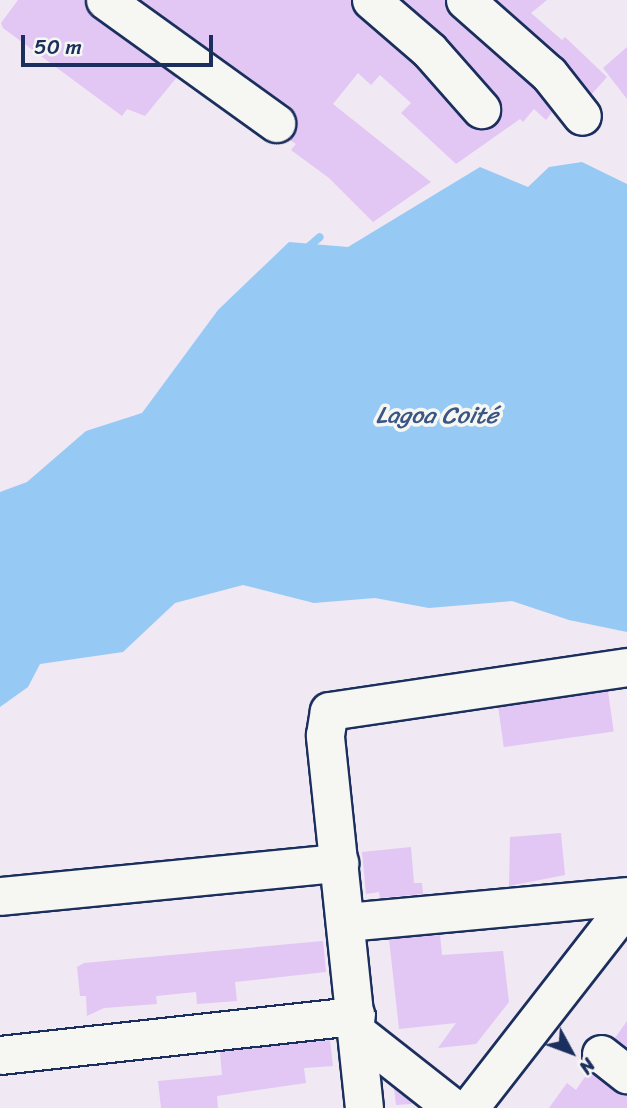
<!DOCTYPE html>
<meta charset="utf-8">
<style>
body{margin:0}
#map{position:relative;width:627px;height:1108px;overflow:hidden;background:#f0e8f3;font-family:Sriracha,sans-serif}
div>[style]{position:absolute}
.water>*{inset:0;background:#96caf4}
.stream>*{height:8px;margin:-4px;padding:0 4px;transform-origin:4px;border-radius:4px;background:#96caf4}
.building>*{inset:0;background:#e2c6f4;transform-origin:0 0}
.roads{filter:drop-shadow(2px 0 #1b2f5e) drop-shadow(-2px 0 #1b2f5e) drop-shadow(0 2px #1b2f5e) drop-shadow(0 -2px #1b2f5e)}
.minor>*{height:37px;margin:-18.5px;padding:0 18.5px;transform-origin:18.5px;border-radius:18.5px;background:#f6f6f2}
span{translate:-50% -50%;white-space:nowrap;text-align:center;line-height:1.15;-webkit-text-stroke:7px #f6f6f2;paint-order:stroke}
.water-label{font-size:24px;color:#3a5684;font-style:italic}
.north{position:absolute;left:536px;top:1017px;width:70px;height:70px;-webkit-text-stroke:5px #f6f6f2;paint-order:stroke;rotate:131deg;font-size:19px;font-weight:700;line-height:28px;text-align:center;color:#1b2f5e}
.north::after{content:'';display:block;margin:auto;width:24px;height:32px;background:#1b2f5e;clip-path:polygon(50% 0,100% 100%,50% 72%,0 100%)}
.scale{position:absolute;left:21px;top:35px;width:192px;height:32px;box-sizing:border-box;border:4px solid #1b2f5e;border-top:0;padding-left:9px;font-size:21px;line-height:24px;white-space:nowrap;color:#1b2f5e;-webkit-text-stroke:5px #f6f6f2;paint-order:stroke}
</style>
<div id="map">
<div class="water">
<i style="clip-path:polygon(582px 162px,627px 184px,627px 632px,569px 620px,512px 601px,429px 608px,375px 598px,314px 603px,243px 585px,175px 603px,123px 652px,40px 664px,28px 687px,0 707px,0 492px,27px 482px,86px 431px,142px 413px,218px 310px,289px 242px,348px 247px,480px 167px,528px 187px,549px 167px)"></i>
</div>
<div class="stream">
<i style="left:306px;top:249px;width:18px;rotate:-41deg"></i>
</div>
<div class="building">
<i style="clip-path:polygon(18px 0,84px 0,93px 17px,177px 77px,145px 116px,127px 109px,122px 116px,3px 28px,1px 23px)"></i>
<i style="clip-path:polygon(141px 0,351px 0,357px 16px,414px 65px,465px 123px,486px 129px,501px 115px,497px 96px,445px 36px,403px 0,445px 0,451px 16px,534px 88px,552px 112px,546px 120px,534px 109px,523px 122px,520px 119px,456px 164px,401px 113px,411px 103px,380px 75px,371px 85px,358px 73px,333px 104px,431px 182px,373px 222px,329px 178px,291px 150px,296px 144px,288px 139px,297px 124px,289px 106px)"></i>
<i style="clip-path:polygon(497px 0,547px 0,531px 13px,562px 40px,565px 37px,607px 77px,592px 94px,563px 58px)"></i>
<i style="clip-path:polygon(627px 47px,627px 99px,603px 68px)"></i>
<i style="left:608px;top:691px;width:41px;height:111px;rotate:82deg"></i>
<i style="clip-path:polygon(561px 833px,565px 875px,509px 886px,510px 837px)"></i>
<i style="clip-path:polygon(411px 847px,414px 883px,422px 883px,423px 894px,380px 898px,379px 892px,366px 894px,362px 852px)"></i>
<i style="clip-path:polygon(440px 935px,442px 955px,503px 951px,509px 1002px,476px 1044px,438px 1048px,456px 1023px,399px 1029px,389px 939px)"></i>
<i style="clip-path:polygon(323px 941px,326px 972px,235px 982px,237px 1001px,197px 1004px,196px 992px,156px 996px,157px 1004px,104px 1008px,87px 1016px,86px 996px,80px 996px,77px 967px,84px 963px)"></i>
<i style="clip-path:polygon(627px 1021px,627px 1047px,615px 1038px)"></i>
<i style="clip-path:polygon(330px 1040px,333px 1066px,304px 1068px,306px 1083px,217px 1096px,218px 1108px,161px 1108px,158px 1081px,222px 1075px,220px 1052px)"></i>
<i style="clip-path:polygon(589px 1071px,627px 1095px,627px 1108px,549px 1108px,567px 1083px,576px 1090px)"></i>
<i style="clip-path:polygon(394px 1088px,412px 1102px,411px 1104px,396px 1105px)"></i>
</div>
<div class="roads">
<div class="minor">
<i style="left:105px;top:0;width:211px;rotate:35.7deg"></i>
<i style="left:371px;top:0;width:77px;rotate:40.8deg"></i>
<i style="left:429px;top:50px;width:79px;rotate:48.6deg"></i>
<i style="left:465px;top:0;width:112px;rotate:41.4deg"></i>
<i style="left:549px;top:74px;width:53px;rotate:51.8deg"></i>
<i style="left:0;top:896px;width:341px;rotate:-5.6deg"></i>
<i style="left:346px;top:922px;width:282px;rotate:-5.3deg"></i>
<i style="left:359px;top:1034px;width:120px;rotate:38.2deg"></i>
<i style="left:601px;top:1054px;width:33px;rotate:38deg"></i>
<i style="left:0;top:1055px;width:358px;rotate:-6.3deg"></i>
<i style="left:364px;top:1108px;width:375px;rotate:-96deg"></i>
<i style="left:325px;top:735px;width:24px;rotate:-81deg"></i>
<i style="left:329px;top:711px;width:301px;rotate:-8.4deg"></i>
<i style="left:469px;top:1108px;width:257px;rotate:-52.1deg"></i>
</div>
</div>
<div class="water-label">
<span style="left:437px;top:416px">Lagoa Coité</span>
</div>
<div class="north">N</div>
<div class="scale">50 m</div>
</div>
